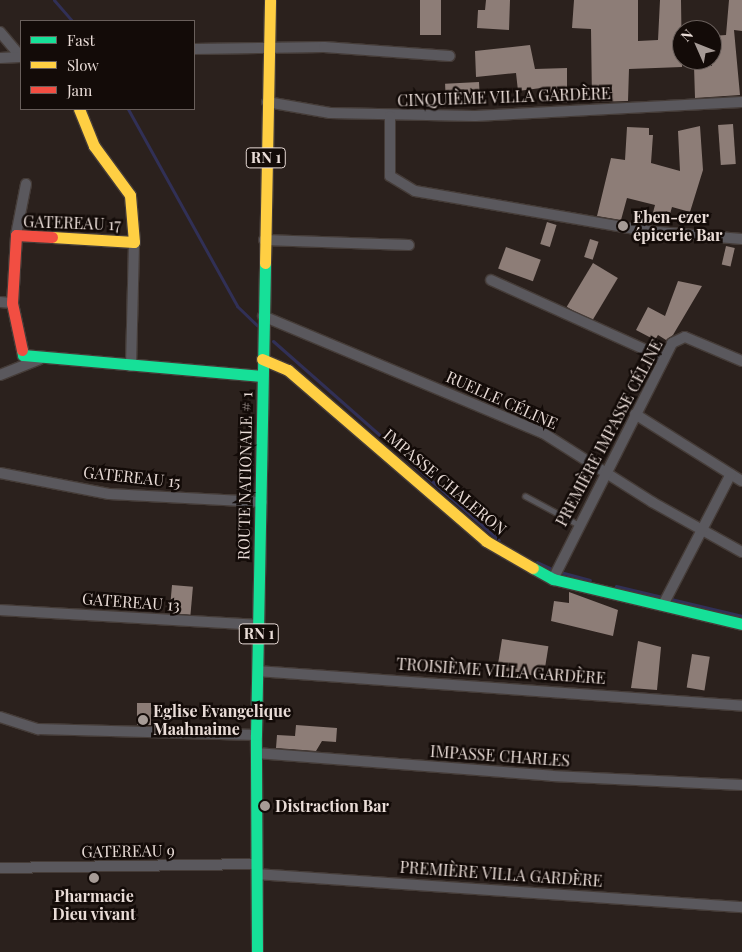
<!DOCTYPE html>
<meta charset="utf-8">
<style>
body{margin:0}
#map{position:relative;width:742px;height:952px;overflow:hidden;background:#2b211d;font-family:"Playfair Display",serif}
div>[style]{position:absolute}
.stream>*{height:3px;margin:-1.5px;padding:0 1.5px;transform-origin:1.5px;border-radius:1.5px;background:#313056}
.building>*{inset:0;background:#8d7d77;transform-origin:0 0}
.roads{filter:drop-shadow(1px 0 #453c38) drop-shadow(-1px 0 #453c38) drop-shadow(0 1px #453c38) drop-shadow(0 -1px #453c38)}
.lane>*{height:5px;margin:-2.5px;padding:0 2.5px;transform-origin:2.5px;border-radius:2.5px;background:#5a585d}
.street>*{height:10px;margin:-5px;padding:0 5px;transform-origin:5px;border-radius:5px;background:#5a585d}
.fast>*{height:11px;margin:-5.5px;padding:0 5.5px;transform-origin:5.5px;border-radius:5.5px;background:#16e098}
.slow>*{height:11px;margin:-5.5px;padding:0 5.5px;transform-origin:5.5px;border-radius:5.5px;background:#ffcf43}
.jam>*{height:11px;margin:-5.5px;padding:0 5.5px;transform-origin:5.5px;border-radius:5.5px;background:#f24e42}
.dots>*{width:14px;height:14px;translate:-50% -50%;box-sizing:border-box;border:2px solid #130b08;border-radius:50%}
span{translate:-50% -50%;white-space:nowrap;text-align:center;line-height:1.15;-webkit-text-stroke:5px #130b08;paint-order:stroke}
.shield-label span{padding:1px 4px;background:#130b08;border:1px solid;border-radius:4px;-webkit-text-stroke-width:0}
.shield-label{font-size:15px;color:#e9dcd7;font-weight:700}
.street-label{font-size:16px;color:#e9dcd7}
.poi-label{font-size:16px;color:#e9dcd7;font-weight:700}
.left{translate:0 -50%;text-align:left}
.legend{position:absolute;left:20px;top:20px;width:175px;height:90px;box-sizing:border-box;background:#130b08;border:1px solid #695f5b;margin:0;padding:6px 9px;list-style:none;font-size:15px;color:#e9dcd7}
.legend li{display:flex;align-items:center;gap:10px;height:25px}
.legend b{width:25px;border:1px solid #695f5b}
.north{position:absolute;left:672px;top:20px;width:50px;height:50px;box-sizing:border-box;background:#130b08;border:1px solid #695f5b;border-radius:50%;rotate:314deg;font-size:14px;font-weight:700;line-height:20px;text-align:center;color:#e9dcd7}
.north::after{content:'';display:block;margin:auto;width:18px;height:22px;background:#a69b96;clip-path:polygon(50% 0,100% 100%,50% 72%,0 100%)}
</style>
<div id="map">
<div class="stream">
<i style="left:54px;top:0;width:28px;rotate:49deg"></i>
<i style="left:128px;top:109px;width:225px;rotate:61deg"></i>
<i style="left:237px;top:306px;width:28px;rotate:44deg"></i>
<i style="left:273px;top:341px;width:301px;rotate:41.4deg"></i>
<i style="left:537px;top:562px;width:19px;rotate:25deg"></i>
<i style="left:560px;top:572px;width:31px;rotate:15deg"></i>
<i style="left:616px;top:586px;width:130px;rotate:13.4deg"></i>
</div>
<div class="building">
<i style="left:420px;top:0;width:21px;height:35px"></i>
<i style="clip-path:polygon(486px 0,510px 0,509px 30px,477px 28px,478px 10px,485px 10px)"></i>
<i style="clip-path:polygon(574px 0,638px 0,638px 41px,658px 40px,660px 0,681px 0,682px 67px,629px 69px,628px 101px,592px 102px,591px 29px,572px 28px)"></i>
<i style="clip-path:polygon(729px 0,742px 0,742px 31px,734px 30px,740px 95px,695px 98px,694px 66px,712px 66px,712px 36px,726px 35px)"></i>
<i style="clip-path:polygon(530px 45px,535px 69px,567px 68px,567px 103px,542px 103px,541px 88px,518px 91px,516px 73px,476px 77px,475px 51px)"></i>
<i style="left:479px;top:82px;width:22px;height:34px;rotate:87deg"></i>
<i style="left:733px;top:124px;width:40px;height:15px;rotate:86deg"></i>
<i style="clip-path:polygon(700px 126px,703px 170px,690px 212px,672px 207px,667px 224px,651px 220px,655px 205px,627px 198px,621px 220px,597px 216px,611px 158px,625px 160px,627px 127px,649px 128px,649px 135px,653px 135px,651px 163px,680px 171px,678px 131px)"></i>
<i style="left:547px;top:222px;width:10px;height:23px;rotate:17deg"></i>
<i style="left:590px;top:239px;width:9px;height:19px;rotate:18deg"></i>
<i style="left:726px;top:246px;width:9px;height:19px;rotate:13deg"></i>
<i style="left:506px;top:247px;width:37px;height:23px;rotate:20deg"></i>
<i style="left:593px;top:263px;width:29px;height:51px;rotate:31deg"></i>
<i style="clip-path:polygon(678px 281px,702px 286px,673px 335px,666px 340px,658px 335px,655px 340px,636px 330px,648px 307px,665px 316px)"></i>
<i style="left:172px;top:585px;width:21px;height:28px;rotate:5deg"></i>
<i style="clip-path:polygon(569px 592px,618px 610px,613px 636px,551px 621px,554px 601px,569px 603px)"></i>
<i style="left:502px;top:639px;width:47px;height:31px;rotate:9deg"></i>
<i style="clip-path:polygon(638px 641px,661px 647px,657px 690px,631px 688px)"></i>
<i style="left:692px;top:654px;width:18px;height:34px;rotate:9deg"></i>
<i style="left:137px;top:703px;width:14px;height:22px"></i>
<i style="clip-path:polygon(296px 725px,337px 728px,336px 742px,322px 741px,316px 751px,276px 748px,277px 735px,295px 736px)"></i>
</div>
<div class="roads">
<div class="lane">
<i style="left:525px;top:496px;width:59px;rotate:28.3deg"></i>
</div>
<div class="street">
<i style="left:0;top:32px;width:33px;rotate:50deg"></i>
<i style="left:194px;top:49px;width:130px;rotate:-0.9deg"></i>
<i style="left:324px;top:47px;width:126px;rotate:4.1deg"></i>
<i style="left:0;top:58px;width:20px;rotate:-3deg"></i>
<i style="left:267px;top:102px;width:64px;rotate:9.9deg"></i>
<i style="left:330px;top:113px;width:145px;rotate:1.2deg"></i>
<i style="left:475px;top:116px;width:267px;rotate:-3deg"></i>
<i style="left:390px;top:116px;width:60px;rotate:90deg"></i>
<i style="left:390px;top:176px;width:29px;rotate:31deg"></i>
<i style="left:415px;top:191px;width:234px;rotate:9.8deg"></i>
<i style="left:646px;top:231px;width:96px;rotate:4.8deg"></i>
<i style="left:16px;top:235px;width:52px;rotate:-78.9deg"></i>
<i style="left:264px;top:240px;width:145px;rotate:2deg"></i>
<i style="left:491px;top:280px;width:190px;rotate:24.3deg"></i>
<i style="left:0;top:302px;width:12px;rotate:5deg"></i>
<i style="left:263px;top:316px;width:303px;rotate:22.7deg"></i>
<i style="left:543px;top:433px;width:129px;rotate:32.3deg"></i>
<i style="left:652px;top:502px;width:103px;rotate:29.1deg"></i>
<i style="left:131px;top:366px;width:124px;rotate:-88.6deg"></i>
<i style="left:0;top:375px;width:43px;rotate:-21.8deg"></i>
<i style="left:635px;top:414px;width:126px;rotate:32.1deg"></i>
<i style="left:0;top:473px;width:111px;rotate:10.9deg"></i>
<i style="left:109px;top:494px;width:153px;rotate:3deg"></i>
<i style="left:553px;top:579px;width:264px;rotate:-63.2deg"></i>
<i style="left:672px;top:343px;width:14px;rotate:-25deg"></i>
<i style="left:685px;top:337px;width:62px;rotate:22.8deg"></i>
<i style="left:664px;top:603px;width:145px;rotate:-62.6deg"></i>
<i style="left:0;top:610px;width:260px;rotate:3.3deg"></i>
<i style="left:258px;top:671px;width:485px;rotate:4.1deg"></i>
<i style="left:0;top:717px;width:40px;rotate:18deg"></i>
<i style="left:38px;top:729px;width:218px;rotate:1.6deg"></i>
<i style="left:256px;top:753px;width:297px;rotate:4.4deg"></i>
<i style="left:552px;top:776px;width:190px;rotate:2.7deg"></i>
<i style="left:0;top:868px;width:257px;rotate:-0.9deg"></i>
<i style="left:257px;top:874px;width:486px;rotate:3.9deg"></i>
</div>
<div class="fast">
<i style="left:22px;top:350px;width:5px;rotate:79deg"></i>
<i style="left:23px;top:355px;width:240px;rotate:5deg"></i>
<i style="left:533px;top:568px;width:23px;rotate:29deg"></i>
<i style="left:553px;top:579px;width:194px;rotate:13.4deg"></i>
<i style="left:257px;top:952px;width:217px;rotate:-90.3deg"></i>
<i style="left:256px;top:735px;width:472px;rotate:-88.9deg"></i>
</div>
<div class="slow">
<i style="left:52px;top:237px;width:82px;rotate:3.5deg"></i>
<i style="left:134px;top:242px;width:47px;rotate:-94.9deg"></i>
<i style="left:130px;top:195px;width:61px;rotate:-126.3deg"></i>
<i style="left:94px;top:146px;width:40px;rotate:-112deg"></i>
<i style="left:265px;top:263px;width:263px;rotate:-88.9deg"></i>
<i style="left:262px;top:359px;width:28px;rotate:23deg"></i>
<i style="left:288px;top:370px;width:262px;rotate:40.8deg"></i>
<i style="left:486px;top:541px;width:54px;rotate:29.9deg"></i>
</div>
<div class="jam">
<i style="left:22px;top:350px;width:48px;rotate:-102deg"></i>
<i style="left:12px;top:303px;width:68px;rotate:-86.6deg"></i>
<i style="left:16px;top:235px;width:36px;rotate:3deg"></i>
</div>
</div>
<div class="dots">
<i style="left:623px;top:226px;background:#a69b96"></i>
<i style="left:143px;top:720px;background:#a69b96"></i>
<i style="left:265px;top:806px;background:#a69b96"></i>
<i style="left:94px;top:878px;background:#a69b96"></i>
</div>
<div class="shield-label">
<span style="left:266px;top:158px">RN 1</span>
<span style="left:259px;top:634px">RN 1</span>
</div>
<div class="street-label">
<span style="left:504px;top:97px;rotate:-2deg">CINQUIÈME VILLA GARDÈRE</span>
<span style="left:72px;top:223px;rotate:2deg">GATEREAU 17</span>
<span style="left:502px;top:400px;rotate:24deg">RUELLE CÉLINE</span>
<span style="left:609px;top:433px;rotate:-62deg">PREMIÈRE IMPASSE CÉLINE</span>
<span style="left:245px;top:476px;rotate:-89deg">ROUTE NATIONALE # 1</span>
<span style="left:132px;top:477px;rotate:6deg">GATEREAU 15</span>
<span style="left:445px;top:482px;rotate:40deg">IMPASSE CHALERON</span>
<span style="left:131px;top:602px;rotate:4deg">GATEREAU 13</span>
<span style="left:501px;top:671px;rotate:4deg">TROISIÈME VILLA GARDÈRE</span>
<span style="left:500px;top:756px;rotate:4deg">IMPASSE CHARLES</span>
<span style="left:128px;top:851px;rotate:-1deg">GATEREAU 9</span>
<span style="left:501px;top:874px;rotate:4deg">PREMIÈRE VILLA GARDÈRE</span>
</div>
<div class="poi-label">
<span class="left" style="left:633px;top:226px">Eben-ezer<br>épicerie Bar</span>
<span class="left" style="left:153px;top:720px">Eglise Evangelique<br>Maahnaime</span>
<span class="left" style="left:275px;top:806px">Distraction Bar</span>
<span style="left:94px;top:905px">Pharmacie<br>Dieu vivant</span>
</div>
<ul class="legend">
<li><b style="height:6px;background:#16e098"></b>Fast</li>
<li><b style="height:6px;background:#ffcf43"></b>Slow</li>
<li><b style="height:6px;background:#f24e42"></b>Jam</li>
</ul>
<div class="north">N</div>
</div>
